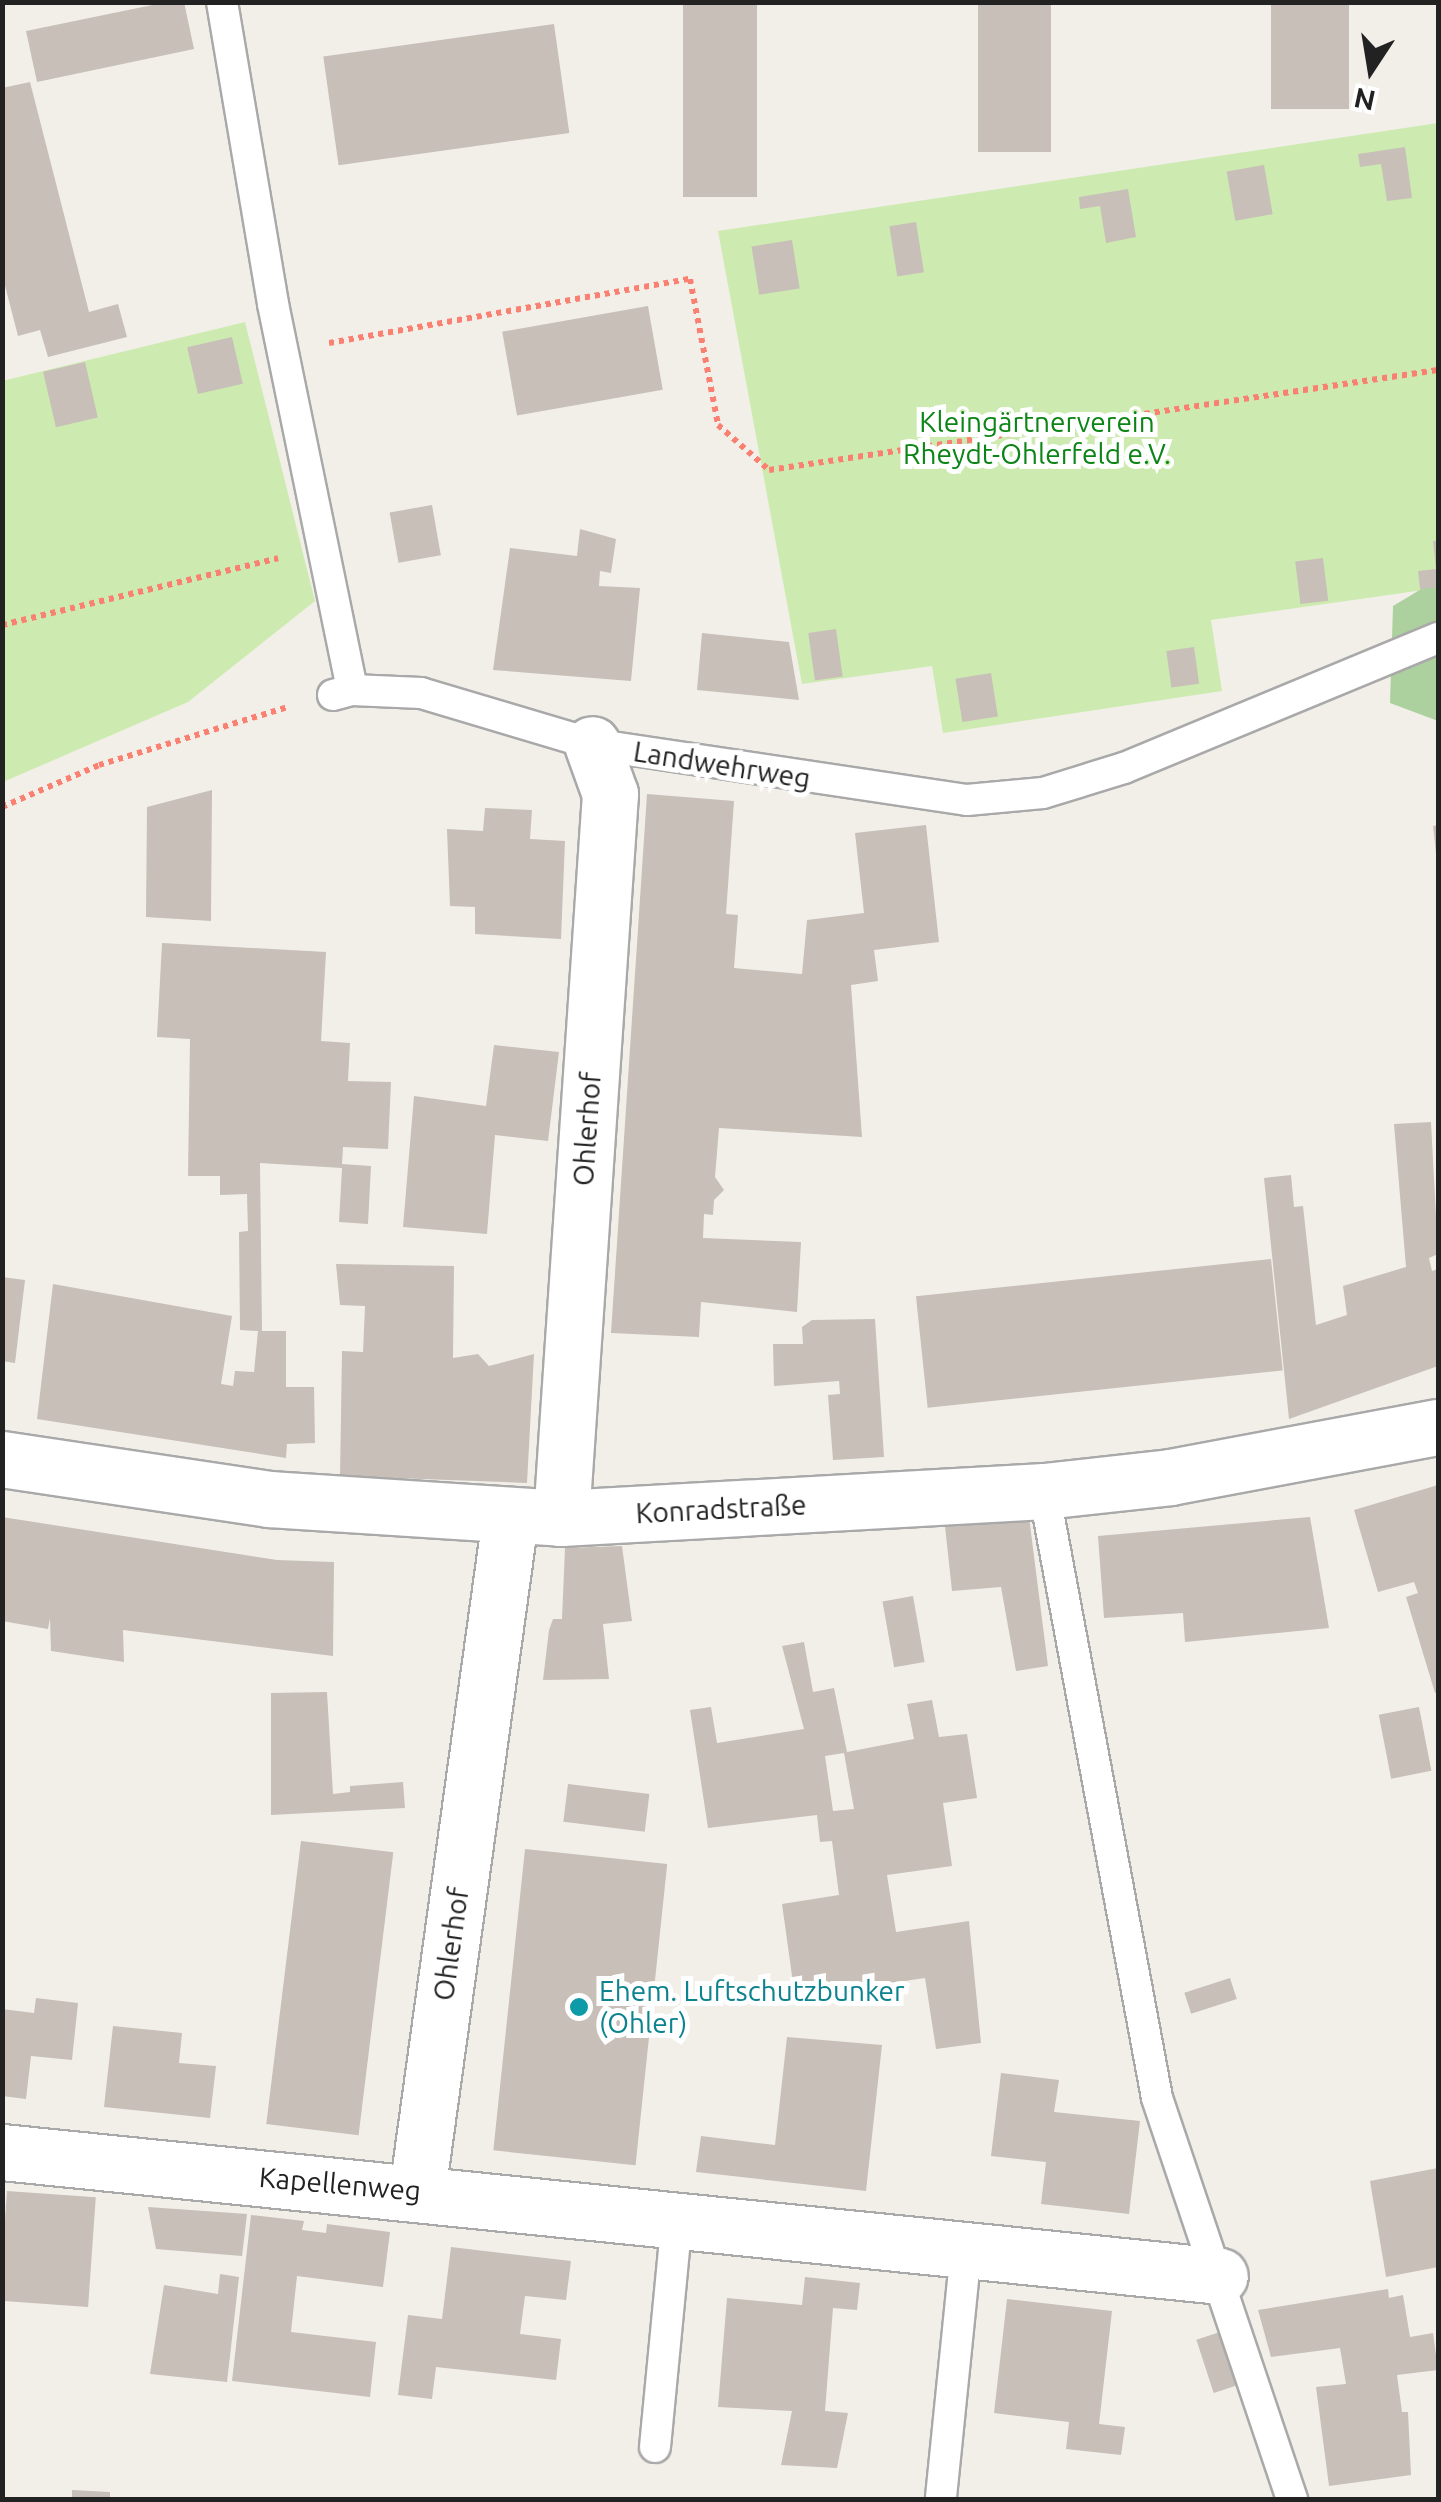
<!DOCTYPE html>
<meta charset="utf-8">
<style>
body{margin:0}
#map{position:relative;width:1441px;height:2502px;overflow:hidden;background:#f2efe9;font-family:Ubuntu,sans-serif}
div>[style]{position:absolute}
.grass>*{inset:0;background:#cdebb0}
.forest>*{inset:0;background:#add19e}
.building>*{inset:0;background:#c7bfb8;transform-origin:0 0}
.path>*{height:6px;margin-top:-3px;transform-origin:0;background:repeating-linear-gradient(90deg,#fa8072 0 5px,transparent 0 10px)}
.roads{filter:drop-shadow(2px 0 #a9a9a9) drop-shadow(-2px 0 #a9a9a9) drop-shadow(0 2px #a9a9a9) drop-shadow(0 -2px #a9a9a9)}
.service>*{height:30px;margin:-15px;padding:0 15px;transform-origin:15px;border-radius:15px;background:#fff}
.minor>*{height:55px;margin:-27.5px;padding:0 27.5px;transform-origin:27.5px;border-radius:27.5px;background:#fff}
.dots>*{width:28px;height:28px;translate:-50% -50%;box-sizing:border-box;border:5px solid #fff;border-radius:50%}
span{translate:-50% -50%;white-space:nowrap;text-align:center;line-height:1.15;-webkit-text-stroke:10px #fff;paint-order:stroke}
.park-label{font-size:28px;color:#0c8416}
.street-label{font-size:28px;color:#222}
.culture-label{font-size:28px;color:#0d838f}
.left{translate:0 -50%;text-align:left}
.frame{position:absolute;inset:0;border:5px solid #222;pointer-events:none}
.north{position:absolute;left:1321px;top:20px;width:100px;height:100px;-webkit-text-stroke:8px #fff;paint-order:stroke;rotate:192deg;font-size:28px;font-weight:700;line-height:40px;text-align:center;color:#222}
.north::after{content:'';display:block;margin:auto;width:35px;height:45px;background:#222;clip-path:polygon(50% 0,100% 100%,50% 72%,0 100%)}
</style>
<div id="map">
<div class="grass">
<i style="clip-path:polygon(1438px 123px,1438px 588px,1211px 620px,1222px 691px,943px 733px,932px 666px,802px 684px,718px 231px)"></i>
<i style="clip-path:polygon(245px 322px,315px 601px,188px 702px,3px 782px,2px 381px)"></i>
</div>
<div class="forest">
<i style="clip-path:polygon(1438px 579px,1438px 721px,1390px 703px,1393px 606px)"></i>
</div>
<div class="building">
<i style="clip-path:polygon(167px 2px,184px 2px,194px 49px,37px 82px,26px 31px)"></i>
<i style="left:683px;top:2px;width:74px;height:195px"></i>
<i style="left:978px;top:2px;width:73px;height:150px"></i>
<i style="left:1271px;top:2px;width:78px;height:107px"></i>
<i style="left:554px;top:24px;width:110px;height:233px;rotate:82deg"></i>
<i style="clip-path:polygon(30px 82px,89px 312px,118px 304px,127px 337px,48px 357px,40px 330px,18px 336px,2px 274px,2px 88px)"></i>
<i style="clip-path:polygon(1405px 147px,1412px 198px,1387px 201px,1381px 164px,1360px 167px,1358px 154px)"></i>
<i style="left:1264px;top:165px;width:50px;height:38px;rotate:80deg"></i>
<i style="clip-path:polygon(1128px 189px,1136px 237px,1106px 243px,1100px 206px,1080px 209px,1079px 197px)"></i>
<i style="left:916px;top:222px;width:51px;height:27px;rotate:81deg"></i>
<i style="left:792px;top:240px;width:49px;height:41px;rotate:81deg"></i>
<i style="left:648px;top:306px;width:85px;height:148px;rotate:80deg"></i>
<i style="left:232px;top:337px;width:48px;height:46px;rotate:77deg"></i>
<i style="left:85px;top:362px;width:57px;height:43px;rotate:77deg"></i>
<i style="left:432px;top:505px;width:51px;height:43px;rotate:80deg"></i>
<i style="clip-path:polygon(580px 529px,616px 539px,611px 573px,600px 571px,599px 586px,640px 588px,631px 681px,493px 670px,510px 548px,577px 556px)"></i>
<i style="clip-path:polygon(1433px 541px,1438px 541px,1438px 587px,1420px 589px,1418px 571px,1436px 569px)"></i>
<i style="left:1323px;top:558px;width:43px;height:28px;rotate:83deg"></i>
<i style="left:836px;top:629px;width:48px;height:28px;rotate:82deg"></i>
<i style="clip-path:polygon(702px 633px,789px 642px,799px 700px,697px 690px)"></i>
<i style="left:1194px;top:647px;width:37px;height:28px;rotate:82deg"></i>
<i style="left:991px;top:673px;width:44px;height:36px;rotate:81deg"></i>
<i style="clip-path:polygon(212px 790px,211px 921px,146px 917px,147px 807px)"></i>
<i style="clip-path:polygon(647px 794px,734px 801px,726px 914px,738px 915px,734px 968px,802px 974px,807px 920px,864px 913px,855px 833px,926px 825px,939px 942px,874px 950px,878px 981px,851px 985px,862px 1137px,719px 1128px,715px 1177px,724px 1190px,714px 1200px,713px 1215px,704px 1214px,703px 1238px,801px 1242px,797px 1312px,701px 1302px,699px 1337px,611px 1333px)"></i>
<i style="clip-path:polygon(485px 808px,532px 810px,530px 839px,565px 841px,561px 939px,475px 934px,475px 907px,450px 906px,447px 829px,483px 831px)"></i>
<i style="clip-path:polygon(1438px 825px,1438px 853px,1436px 853px,1433px 826px)"></i>
<i style="clip-path:polygon(162px 943px,326px 952px,321px 1041px,350px 1043px,348px 1081px,391px 1082px,388px 1149px,343px 1147px,342px 1164px,371px 1166px,368px 1224px,339px 1222px,342px 1168px,260px 1163px,262px 1331px,286px 1331px,286px 1387px,314px 1387px,315px 1443px,287px 1444px,286px 1458px,37px 1419px,53px 1284px,232px 1316px,221px 1384px,233px 1386px,235px 1371px,254px 1372px,258px 1331px,240px 1330px,239px 1232px,248px 1231px,247px 1194px,220px 1195px,220px 1176px,188px 1176px,190px 1039px,157px 1037px)"></i>
<i style="clip-path:polygon(494px 1045px,559px 1052px,548px 1141px,495px 1135px,487px 1234px,403px 1227px,414px 1096px,486px 1106px)"></i>
<i style="clip-path:polygon(1431px 1122px,1438px 1254px,1429px 1258px,1432px 1271px,1438px 1269px,1438px 1366px,1289px 1419px,1264px 1178px,1291px 1175px,1294px 1207px,1303px 1206px,1316px 1325px,1347px 1315px,1343px 1286px,1406px 1267px,1394px 1124px)"></i>
<i style="left:1271px;top:1259px;width:112px;height:357px;rotate:84deg"></i>
<i style="clip-path:polygon(336px 1264px,454px 1266px,453px 1358px,478px 1354px,489px 1366px,534px 1354px,527px 1483px,340px 1476px,342px 1351px,363px 1352px,365px 1306px,340px 1305px)"></i>
<i style="clip-path:polygon(2px 1277px,25px 1280px,15px 1363px,2px 1361px)"></i>
<i style="clip-path:polygon(875px 1319px,884px 1457px,833px 1460px,828px 1395px,840px 1394px,839px 1381px,774px 1386px,773px 1344px,803px 1344px,802px 1327px,812px 1320px)"></i>
<i style="clip-path:polygon(1438px 1485px,1438px 1692px,1435px 1693px,1406px 1597px,1418px 1593px,1414px 1582px,1378px 1592px,1354px 1510px)"></i>
<i style="clip-path:polygon(2px 1517px,277px 1560px,334px 1562px,333px 1656px,123px 1630px,124px 1662px,51px 1651px,50px 1618px,48px 1629px,2px 1621px)"></i>
<i style="clip-path:polygon(1029px 1517px,1048px 1666px,1016px 1671px,1001px 1587px,952px 1591px,945px 1526px)"></i>
<i style="clip-path:polygon(1310px 1517px,1329px 1628px,1185px 1642px,1183px 1613px,1104px 1618px,1098px 1536px)"></i>
<i style="clip-path:polygon(622px 1546px,632px 1621px,603px 1624px,609px 1679px,543px 1680px,549px 1630px,553px 1619px,562px 1619px,565px 1548px)"></i>
<i style="left:913px;top:1596px;width:67px;height:31px;rotate:80deg"></i>
<i style="clip-path:polygon(evenodd,804px 1642px,813px 1692px,834px 1688px,847px 1752px,914px 1739px,907px 1704px,932px 1700px,939px 1737px,967px 1734px,977px 1798px,943px 1803px,952px 1866px,887px 1875px,896px 1932px,969px 1921px,981px 2043px,936px 2049px,925px 1978px,795px 1997px,782px 1904px,839px 1895px,832px 1841px,820px 1842px,817px 1815px,708px 1828px,690px 1710px,711px 1707px,717px 1743px,804px 1729px,782px 1646px,804px 1642px,844px 1753px,854px 1809px,833px 1811px,825px 1756px,844px 1753px)"></i>
<i style="clip-path:polygon(327px 1692px,333px 1794px,350px 1792px,350px 1786px,403px 1782px,405px 1808px,271px 1815px,271px 1693px)"></i>
<i style="left:1419px;top:1707px;width:65px;height:41px;rotate:79deg"></i>
<i style="left:568px;top:1784px;width:82px;height:38px;rotate:7deg"></i>
<i style="left:301px;top:1841px;width:93px;height:285px;rotate:7deg"></i>
<i style="left:525px;top:1849px;width:143px;height:303px;rotate:6deg"></i>
<i style="left:1230px;top:1978px;width:22px;height:48px;rotate:72deg"></i>
<i style="clip-path:polygon(36px 1998px,78px 2003px,72px 2060px,31px 2056px,26px 2099px,2px 2096px,2px 2009px,34px 2013px)"></i>
<i style="clip-path:polygon(113px 2026px,182px 2033px,179px 2063px,216px 2066px,210px 2118px,104px 2107px)"></i>
<i style="clip-path:polygon(787px 2037px,882px 2045px,866px 2191px,696px 2172px,701px 2136px,775px 2145px)"></i>
<i style="clip-path:polygon(1001px 2073px,1059px 2080px,1054px 2112px,1140px 2121px,1129px 2214px,1041px 2204px,1046px 2162px,991px 2156px)"></i>
<i style="clip-path:polygon(1438px 2168px,1438px 2267px,1386px 2277px,1370px 2181px)"></i>
<i style="left:7px;top:2191px;width:89px;height:110px;rotate:4deg"></i>
<i style="clip-path:polygon(148px 2207px,247px 2214px,242px 2256px,156px 2249px)"></i>
<i style="clip-path:polygon(251px 2215px,304px 2221px,302px 2230px,326px 2233px,327px 2224px,390px 2232px,383px 2287px,297px 2276px,291px 2332px,376px 2342px,370px 2397px,232px 2381px)"></i>
<i style="clip-path:polygon(451px 2247px,571px 2261px,566px 2300px,525px 2296px,520px 2334px,561px 2339px,556px 2380px,436px 2367px,432px 2399px,398px 2395px,408px 2315px,442px 2319px)"></i>
<i style="clip-path:polygon(220px 2274px,239px 2277px,227px 2382px,150px 2374px,164px 2285px,218px 2294px)"></i>
<i style="clip-path:polygon(805px 2277px,860px 2283px,857px 2310px,833px 2308px,825px 2411px,848px 2413px,837px 2468px,781px 2465px,792px 2411px,718px 2407px,727px 2298px,802px 2305px)"></i>
<i style="clip-path:polygon(1388px 2289px,1389px 2298px,1403px 2295px,1410px 2337px,1433px 2333px,1438px 2370px,1397px 2375px,1402px 2412px,1408px 2412px,1411px 2475px,1329px 2486px,1316px 2387px,1346px 2384px,1340px 2348px,1271px 2357px,1258px 2310px)"></i>
<i style="clip-path:polygon(1007px 2299px,1112px 2311px,1099px 2424px,1125px 2427px,1121px 2455px,1066px 2449px,1069px 2422px,994px 2413px)"></i>
<i style="left:1223px;top:2331px;width:56px;height:28px;rotate:72deg"></i>
<i style="clip-path:polygon(72px 2490px,110px 2492px,110px 2500px,72px 2500px)"></i>
</div>
<div class="path">
<i style="left:329px;top:343px;width:367px;rotate:-10.1deg"></i>
<i style="left:690px;top:279px;width:149px;rotate:79.1deg"></i>
<i style="left:718px;top:425px;width:68px;rotate:41.4deg"></i>
<i style="left:769px;top:470px;width:676px;rotate:-8.5deg"></i>
<i style="left:2px;top:625px;width:284px;rotate:-13.6deg"></i>
<i style="left:2px;top:807px;width:106px;rotate:-23.4deg"></i>
<i style="left:99px;top:765px;width:198px;rotate:-17.1deg"></i>
</div>
<div class="roads">
<div class="service">
<i style="left:222px;top:2px;width:306px;rotate:80.4deg"></i>
<i style="left:273px;top:304px;width:394px;rotate:78.4deg"></i>
<i style="left:333px;top:695px;width:20px;rotate:-15deg"></i>
<i style="left:352px;top:690px;width:69px;rotate:2.5deg"></i>
<i style="left:421px;top:693px;width:178px;rotate:16.6deg"></i>
<i style="left:592px;top:744px;width:379px;rotate:8.5deg"></i>
<i style="left:967px;top:800px;width:76px;rotate:-5.3deg"></i>
<i style="left:1043px;top:793px;width:85px;rotate:-17.2deg"></i>
<i style="left:1124px;top:768px;width:340px;rotate:-22.5deg"></i>
<i style="left:1044px;top:1491px;width:617px;rotate:79.45deg"></i>
<i style="left:1157px;top:2098px;width:424px;rotate:71.4deg"></i>
<i style="left:655px;top:2447px;width:230px;rotate:-84.5deg"></i>
<i style="left:941px;top:2497px;width:249px;rotate:-84.2deg"></i>
</div>
<div class="minor">
<i style="left:2px;top:1459px;width:270px;rotate:8.5deg"></i>
<i style="left:269px;top:1499px;width:293px;rotate:3.7deg"></i>
<i style="left:561px;top:1518px;width:484px;rotate:-3.2deg"></i>
<i style="left:1044px;top:1491px;width:127px;rotate:-6.3deg"></i>
<i style="left:1170px;top:1477px;width:273px;rotate:-10.6deg"></i>
<i style="left:561px;top:1518px;width:726px;rotate:-86.13deg"></i>
<i style="left:610px;top:794px;width:53px;rotate:-109.8deg"></i>
<i style="left:2px;top:2152px;width:1224px;rotate:5.81deg"></i>
<i style="left:417px;top:2191px;width:679px;rotate:-82.13deg"></i>
</div>
</div>
<div class="dots">
<i style="left:579px;top:2007px;background:#0f9aa8"></i>
</div>
<div class="park-label">
<span style="left:1037px;top:438px">Kleingärtnerverein<br>Rheydt-Ohlerfeld e.V.</span>
</div>
<div class="street-label">
<span style="left:722px;top:765px;rotate:9deg">Landwehrweg</span>
<span style="left:587px;top:1129px;rotate:-86deg">Ohlerhof</span>
<span style="left:721px;top:1509px;rotate:-3deg">Konradstraße</span>
<span style="left:451px;top:1944px;rotate:-82deg">Ohlerhof</span>
<span style="left:340px;top:2184px;rotate:5deg">Kapellenweg</span>
</div>
<div class="culture-label">
<span class="left" style="left:599px;top:2007px">Ehem. Luftschutzbunker<br>(Ohler)</span>
</div>
<div class="frame"></div>
<div class="north">N</div>
</div>
